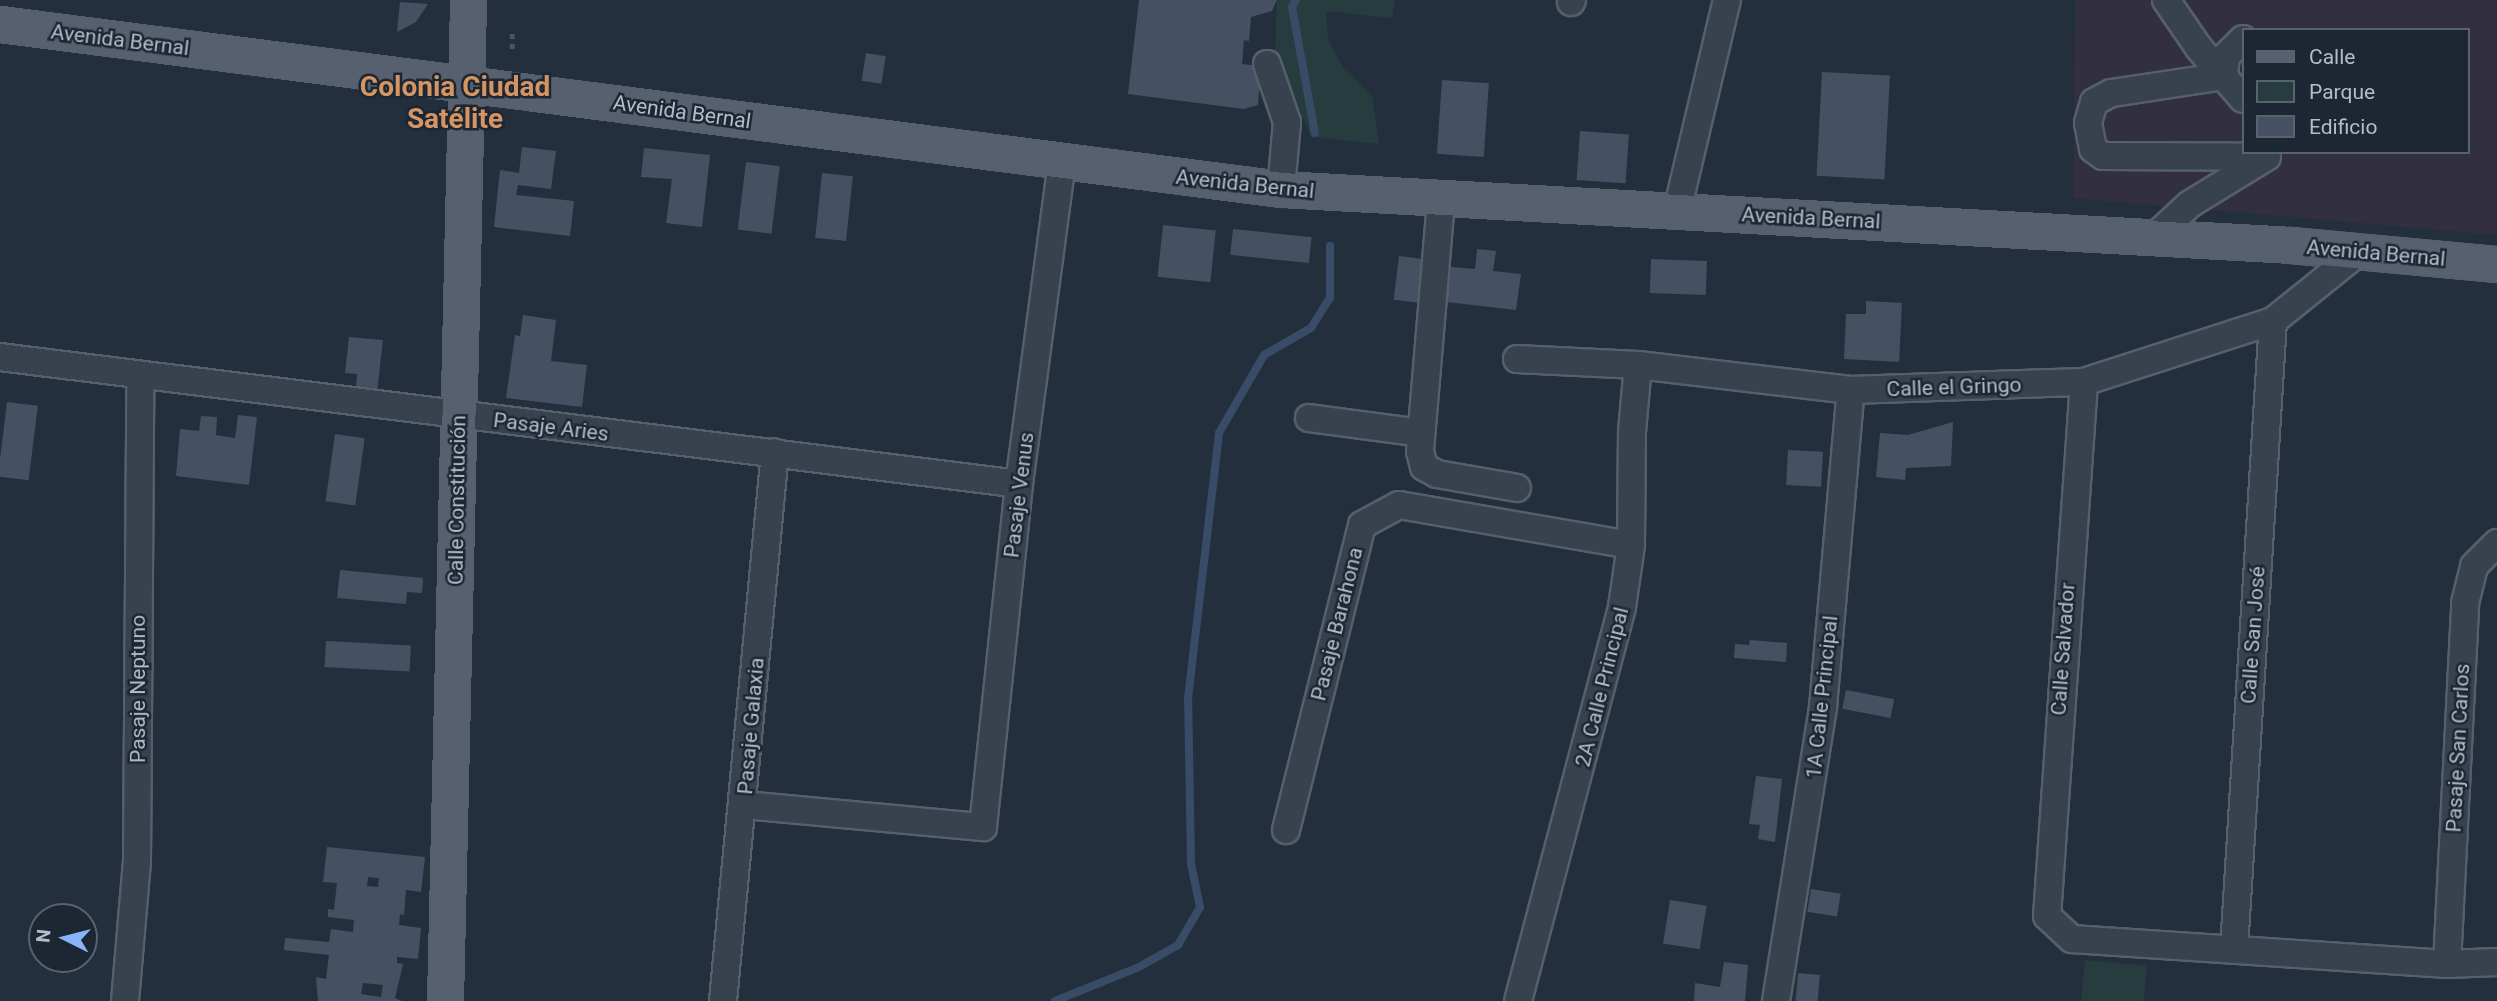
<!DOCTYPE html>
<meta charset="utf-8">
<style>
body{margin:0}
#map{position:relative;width:2497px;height:1001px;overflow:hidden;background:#242f3e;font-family:Roboto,sans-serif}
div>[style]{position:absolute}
.medical>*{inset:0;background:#32303f}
.green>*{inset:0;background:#263c3f;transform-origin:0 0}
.stream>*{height:8px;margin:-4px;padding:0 4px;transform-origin:4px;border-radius:4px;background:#394c67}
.building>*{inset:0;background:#455162;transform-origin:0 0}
.path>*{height:4.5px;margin-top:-2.25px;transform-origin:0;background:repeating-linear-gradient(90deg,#44595c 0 5px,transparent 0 10px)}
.roads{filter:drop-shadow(2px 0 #565f6c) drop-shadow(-2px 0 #565f6c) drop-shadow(0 2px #565f6c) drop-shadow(0 -2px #565f6c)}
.minor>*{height:26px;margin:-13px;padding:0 13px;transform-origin:13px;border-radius:13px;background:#38414e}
.major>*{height:33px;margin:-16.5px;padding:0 16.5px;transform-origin:16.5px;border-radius:16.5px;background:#56606e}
span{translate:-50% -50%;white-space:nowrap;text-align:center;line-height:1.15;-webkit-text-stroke:5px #1d2633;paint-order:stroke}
.street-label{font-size:21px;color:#b4bcc9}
.district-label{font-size:28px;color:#d59563;font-weight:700}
.legend{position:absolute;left:2242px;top:28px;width:228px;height:126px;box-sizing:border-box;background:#1d2633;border:2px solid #59626f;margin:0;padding:9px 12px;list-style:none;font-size:21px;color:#b4bcc9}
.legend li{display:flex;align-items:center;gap:14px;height:35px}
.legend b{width:35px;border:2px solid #59626f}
.north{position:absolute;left:28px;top:903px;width:70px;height:70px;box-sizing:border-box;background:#1d2633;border:2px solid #59626f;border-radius:50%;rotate:276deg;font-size:19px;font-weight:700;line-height:28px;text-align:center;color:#b4bcc9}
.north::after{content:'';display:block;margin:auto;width:24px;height:32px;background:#8ab4f8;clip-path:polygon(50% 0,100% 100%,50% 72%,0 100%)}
</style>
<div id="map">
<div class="medical">
<i style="clip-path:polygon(evenodd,2075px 0,2497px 0,2497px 235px,2073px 198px,2075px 0,2243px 30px,2467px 30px,2467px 152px,2243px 152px,2243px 30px)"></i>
</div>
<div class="green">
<i style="clip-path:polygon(1277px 0,1395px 0,1392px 18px,1326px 11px,1328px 39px,1343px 68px,1372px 95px,1379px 144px,1311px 137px,1275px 52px)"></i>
<i style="left:2085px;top:960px;width:62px;height:41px;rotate:5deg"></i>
</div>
<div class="stream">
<i style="left:1296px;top:0;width:8px;rotate:120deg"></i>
<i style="left:1292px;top:7px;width:128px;rotate:79.7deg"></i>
<i style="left:1055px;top:1001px;width:91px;rotate:-22deg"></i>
<i style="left:1139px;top:967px;width:45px;rotate:-29.4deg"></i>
<i style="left:1178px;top:945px;width:44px;rotate:-59.9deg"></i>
<i style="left:1200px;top:907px;width:44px;rotate:-101.8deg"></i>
<i style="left:1191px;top:864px;width:166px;rotate:-91deg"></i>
<i style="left:1188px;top:698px;width:267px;rotate:-83.3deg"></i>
<i style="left:1219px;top:433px;width:90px;rotate:-60deg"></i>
<i style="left:1264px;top:355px;width:54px;rotate:-29.9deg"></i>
<i style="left:1311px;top:328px;width:36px;rotate:-58deg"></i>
<i style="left:1330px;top:298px;width:52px;rotate:-90deg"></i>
</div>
<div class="building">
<i style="clip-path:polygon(1139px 0,1277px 0,1272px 11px,1251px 17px,1249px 41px,1244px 40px,1242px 64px,1261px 66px,1258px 105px,1244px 109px,1128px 94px)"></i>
<i style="clip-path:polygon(400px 2px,428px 4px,416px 22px,397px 32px)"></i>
<i style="left:866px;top:53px;width:20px;height:28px;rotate:9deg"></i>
<i style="left:1822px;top:72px;width:68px;height:104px;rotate:3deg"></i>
<i style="left:1442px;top:80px;width:47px;height:74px;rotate:4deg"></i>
<i style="left:1580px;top:131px;width:49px;height:49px;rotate:4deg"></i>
<i style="clip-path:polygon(522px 147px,556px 151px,551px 189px,518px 185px,516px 195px,574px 201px,570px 236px,494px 227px,500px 170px,519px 173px)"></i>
<i style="clip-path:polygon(644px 148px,710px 155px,702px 227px,666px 223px,672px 179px,641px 177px)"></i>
<i style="left:746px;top:162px;width:34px;height:68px;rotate:7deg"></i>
<i style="left:822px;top:173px;width:31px;height:65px;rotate:6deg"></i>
<i style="left:1163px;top:225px;width:53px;height:52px;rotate:6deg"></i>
<i style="left:1233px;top:229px;width:79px;height:26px;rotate:6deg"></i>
<i style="clip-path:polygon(1477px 249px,1496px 251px,1493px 271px,1521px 274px,1516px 310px,1447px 302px,1451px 267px,1475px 269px)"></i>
<i style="left:1399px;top:256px;width:26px;height:44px;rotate:7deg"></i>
<i style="left:1651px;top:259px;width:56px;height:34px;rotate:2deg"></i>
<i style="clip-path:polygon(1866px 301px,1902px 303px,1899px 362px,1844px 359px,1846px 314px,1866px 314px)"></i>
<i style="clip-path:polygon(523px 315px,556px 320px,551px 361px,587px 365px,582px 407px,506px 398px,515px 335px,520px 336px)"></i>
<i style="clip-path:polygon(349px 337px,383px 340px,377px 392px,356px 389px,357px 374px,345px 373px)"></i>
<i style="left:7px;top:402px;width:31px;height:75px;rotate:7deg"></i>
<i style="clip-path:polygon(238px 415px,257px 417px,249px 485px,176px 476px,180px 429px,199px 431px,201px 416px,217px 417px,216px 435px,235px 438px)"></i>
<i style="clip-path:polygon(1953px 422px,1951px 466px,1906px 468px,1905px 480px,1876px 477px,1880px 433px,1908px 435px)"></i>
<i style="left:335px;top:434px;width:30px;height:68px;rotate:8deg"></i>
<i style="left:1788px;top:450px;width:35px;height:35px;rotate:3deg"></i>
<i style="clip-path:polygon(340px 570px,423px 578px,422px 593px,407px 592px,406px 604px,337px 598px)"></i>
<i style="clip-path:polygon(1750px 640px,1787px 643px,1786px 662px,1734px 658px,1735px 644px,1749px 645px)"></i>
<i style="left:326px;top:641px;width:85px;height:26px;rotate:3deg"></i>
<i style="left:1846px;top:690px;width:49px;height:19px;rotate:11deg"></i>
<i style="clip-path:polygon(1756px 776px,1782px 779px,1775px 842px,1758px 839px,1760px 825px,1749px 824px)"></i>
<i style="clip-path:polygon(evenodd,327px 847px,425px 857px,421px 892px,406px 890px,404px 915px,400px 914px,399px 925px,421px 928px,418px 959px,397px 957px,397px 963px,403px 964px,395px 998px,402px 1001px,318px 1001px,316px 977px,326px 979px,329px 955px,284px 950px,285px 938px,329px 942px,331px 929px,353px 932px,354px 920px,328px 917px,328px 909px,334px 910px,337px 883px,323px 882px,327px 847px,368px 877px,379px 878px,378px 887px,367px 886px,368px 877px,327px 847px,363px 983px,383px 985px,381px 997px,361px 994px,363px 983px)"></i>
<i style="left:1811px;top:889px;width:30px;height:23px;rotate:9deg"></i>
<i style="left:1670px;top:900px;width:37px;height:44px;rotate:9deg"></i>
<i style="clip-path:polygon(1724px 962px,1748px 965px,1745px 1001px,1694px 1001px,1695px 983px,1720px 987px)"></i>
<i style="left:1798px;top:973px;width:22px;height:28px;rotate:5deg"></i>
</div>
<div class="path">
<i style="left:512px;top:49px;width:19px;rotate:-90deg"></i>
</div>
<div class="roads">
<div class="minor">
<i style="left:2166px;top:0;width:58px;rotate:55.5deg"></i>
<i style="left:2199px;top:48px;width:67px;rotate:49.2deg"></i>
<i style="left:1571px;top:2px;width:2px;rotate:-63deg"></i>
<i style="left:2243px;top:39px;width:24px;rotate:135deg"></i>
<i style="left:2226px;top:56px;width:20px;rotate:96deg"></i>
<i style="left:2224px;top:76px;width:114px;rotate:171.4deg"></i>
<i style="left:2111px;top:93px;width:19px;rotate:152deg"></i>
<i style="left:2094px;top:102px;width:22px;rotate:106deg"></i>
<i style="left:2088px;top:123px;width:26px;rotate:79deg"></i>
<i style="left:2093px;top:149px;width:12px;rotate:35deg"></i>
<i style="left:2103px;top:156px;width:164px;rotate:0.3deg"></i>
<i style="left:1267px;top:64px;width:61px;rotate:71deg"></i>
<i style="left:1287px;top:122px;width:67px;rotate:95.1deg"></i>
<i style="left:1441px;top:201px;width:251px;rotate:94.8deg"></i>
<i style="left:1420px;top:451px;width:16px;rotate:76deg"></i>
<i style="left:1424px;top:467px;width:15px;rotate:28deg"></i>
<i style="left:1437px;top:474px;width:81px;rotate:9.9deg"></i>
<i style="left:1677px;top:211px;width:217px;rotate:-76.7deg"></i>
<i style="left:2153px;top:238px;width:50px;rotate:-42.6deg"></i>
<i style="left:2190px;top:204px;width:88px;rotate:-31.5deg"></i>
<i style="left:0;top:357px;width:1027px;rotate:7.1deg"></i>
<i style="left:1517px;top:359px;width:121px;rotate:2.8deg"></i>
<i style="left:1638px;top:365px;width:214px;rotate:6.7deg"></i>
<i style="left:1851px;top:390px;width:233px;rotate:-2deg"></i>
<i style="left:2084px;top:382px;width:199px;rotate:-17.9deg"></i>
<i style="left:2273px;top:321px;width:112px;rotate:-38.8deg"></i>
<i style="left:2084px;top:382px;width:535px;rotate:93.96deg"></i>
<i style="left:2047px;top:916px;width:34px;rotate:43deg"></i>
<i style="left:2072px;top:939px;width:376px;rotate:3.8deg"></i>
<i style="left:2447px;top:964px;width:50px;rotate:-2.3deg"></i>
<i style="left:1309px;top:418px;width:113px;rotate:7.6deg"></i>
<i style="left:744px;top:805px;width:240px;rotate:5.3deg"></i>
<i style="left:983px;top:827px;width:345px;rotate:-84deg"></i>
<i style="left:1019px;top:484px;width:324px;rotate:-82.4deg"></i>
<i style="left:1286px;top:830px;width:314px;rotate:-76deg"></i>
<i style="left:1362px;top:525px;width:42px;rotate:-28.4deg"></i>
<i style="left:1399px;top:505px;width:235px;rotate:9.8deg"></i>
<i style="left:2234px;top:949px;width:629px;rotate:-86.45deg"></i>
<i style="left:2447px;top:964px;width:361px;rotate:-87.1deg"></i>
<i style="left:2465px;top:603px;width:38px;rotate:-76deg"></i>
<i style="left:2474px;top:566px;width:33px;rotate:-45deg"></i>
<i style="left:125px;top:1001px;width:140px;rotate:-85.1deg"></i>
<i style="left:137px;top:862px;width:486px;rotate:-89.6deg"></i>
<i style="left:723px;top:1001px;width:551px;rotate:-84.59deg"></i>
<i style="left:1518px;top:1001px;width:407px;rotate:-75.2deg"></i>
<i style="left:1622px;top:607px;width:63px;rotate:-81.7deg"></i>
<i style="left:1631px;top:545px;width:113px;rotate:-89.5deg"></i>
<i style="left:1632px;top:432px;width:67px;rotate:-84.9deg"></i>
<i style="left:1776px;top:1001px;width:298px;rotate:-80.9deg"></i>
<i style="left:1823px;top:707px;width:318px;rotate:-85deg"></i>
</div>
<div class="major">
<i style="left:0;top:24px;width:1292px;rotate:7.34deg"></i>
<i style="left:1281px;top:189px;width:1012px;rotate:3.17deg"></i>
<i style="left:2291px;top:245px;width:207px;rotate:5.3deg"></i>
<i style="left:445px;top:1001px;width:1001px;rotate:-88.68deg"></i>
</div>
</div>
<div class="street-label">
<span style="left:120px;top:40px;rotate:7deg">Avenida Bernal</span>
<span style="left:682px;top:112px;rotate:8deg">Avenida Bernal</span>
<span style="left:1245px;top:184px;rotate:6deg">Avenida Bernal</span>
<span style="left:1811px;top:218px;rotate:3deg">Avenida Bernal</span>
<span style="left:2376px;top:253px;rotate:5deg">Avenida Bernal</span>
<span style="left:1954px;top:387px;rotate:-2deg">Calle el Gringo</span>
<span style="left:551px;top:427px;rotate:7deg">Pasaje Aries</span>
<span style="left:1019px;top:495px;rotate:-83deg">Pasaje Venus</span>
<span style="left:457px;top:500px;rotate:-89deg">Calle Constitución</span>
<span style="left:1337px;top:624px;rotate:-76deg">Pasaje Barahona</span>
<span style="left:2253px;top:635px;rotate:-86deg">Calle San José</span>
<span style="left:2063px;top:649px;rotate:-86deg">Calle Salvador</span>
<span style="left:1602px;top:687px;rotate:-76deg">2A Calle Principal</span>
<span style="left:138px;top:689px;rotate:-90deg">Pasaje Neptuno</span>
<span style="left:1822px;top:697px;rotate:-84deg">1A Calle Principal</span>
<span style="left:751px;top:726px;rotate:-85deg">Pasaje Galaxia</span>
<span style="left:2458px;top:748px;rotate:-87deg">Pasaje San Carlos</span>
</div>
<div class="district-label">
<span style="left:455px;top:103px">Colonia Ciudad<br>Satélite</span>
</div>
<ul class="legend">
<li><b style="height:9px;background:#56606e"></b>Calle</li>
<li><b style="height:19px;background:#263c3f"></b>Parque</li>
<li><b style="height:19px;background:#455162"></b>Edificio</li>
</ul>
<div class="north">N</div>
</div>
